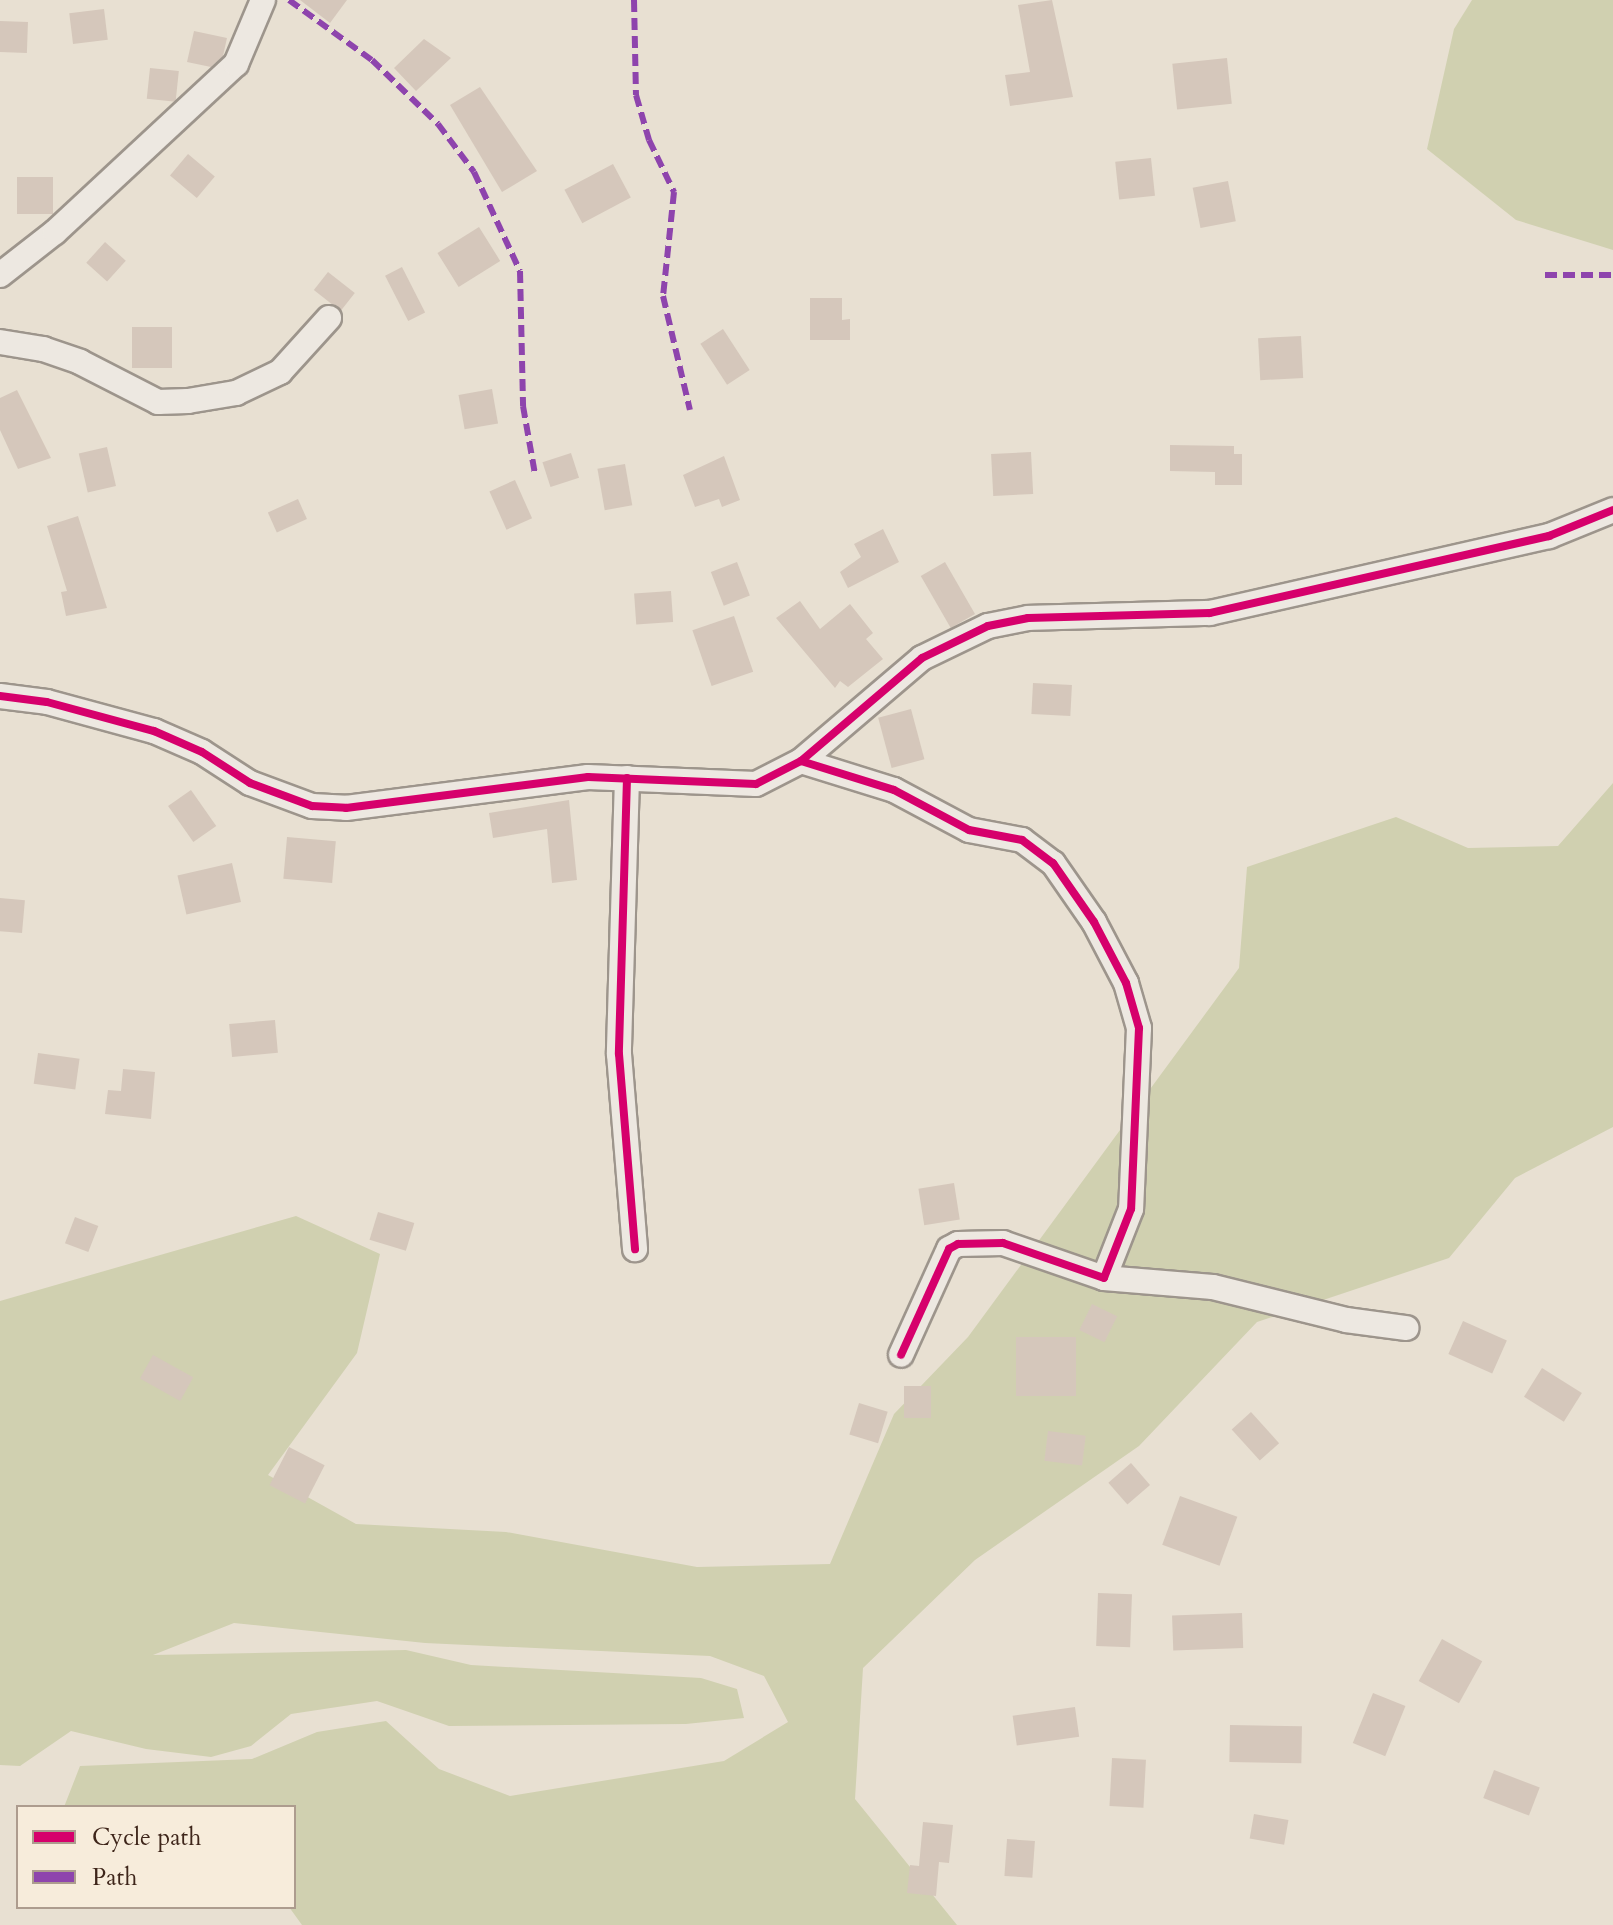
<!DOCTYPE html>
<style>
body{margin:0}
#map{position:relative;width:1613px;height:1925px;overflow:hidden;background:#e8e0d2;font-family:Cardo,serif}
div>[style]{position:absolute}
.green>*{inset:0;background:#d0d0b0}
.building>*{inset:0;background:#d5c7bb;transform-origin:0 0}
.roads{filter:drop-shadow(2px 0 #9d958c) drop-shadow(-2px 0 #9d958c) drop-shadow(0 2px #9d958c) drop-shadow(0 -2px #9d958c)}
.street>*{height:24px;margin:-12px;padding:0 12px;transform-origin:12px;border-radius:12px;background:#ede8e1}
.quiet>*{height:6px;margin-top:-3px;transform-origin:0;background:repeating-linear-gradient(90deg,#8e44ad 0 12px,transparent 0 18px)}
.cycleway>*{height:8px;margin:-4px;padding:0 4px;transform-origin:4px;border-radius:4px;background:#d6006c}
span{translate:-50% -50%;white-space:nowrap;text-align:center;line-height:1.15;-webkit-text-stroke:8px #f7ecdb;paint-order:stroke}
.legend{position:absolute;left:16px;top:1805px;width:280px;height:104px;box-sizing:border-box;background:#f7ecdb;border:2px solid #ad9c8e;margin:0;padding:10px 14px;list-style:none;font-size:24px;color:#3e251a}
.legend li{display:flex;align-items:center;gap:16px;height:40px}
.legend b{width:40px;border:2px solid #ad9c8e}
</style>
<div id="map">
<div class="green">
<i style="clip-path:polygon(1472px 0,1613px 0,1613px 250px,1516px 220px,1427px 149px,1454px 29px)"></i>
<i style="clip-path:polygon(1613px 783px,1613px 1127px,1515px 1178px,1449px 1258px,1257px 1322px,1139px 1446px,975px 1560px,863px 1668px,855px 1799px,957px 1925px,302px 1925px,289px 1907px,294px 1907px,294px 1807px,64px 1807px,80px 1766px,252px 1759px,317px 1732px,386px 1721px,439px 1769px,510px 1796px,724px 1761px,788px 1722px,764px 1676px,710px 1656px,425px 1643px,234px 1623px,153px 1655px,406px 1650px,471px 1665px,701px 1678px,737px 1689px,744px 1718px,686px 1724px,449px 1726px,377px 1701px,291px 1714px,251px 1746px,211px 1757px,146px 1749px,71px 1731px,20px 1766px,0 1765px,0 1301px,296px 1216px,380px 1254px,357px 1353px,268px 1475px,356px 1524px,506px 1532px,697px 1567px,830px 1564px,894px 1414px,968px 1337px,1239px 968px,1247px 867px,1396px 817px,1468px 848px,1558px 846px)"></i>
</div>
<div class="building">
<i style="clip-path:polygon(300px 0,347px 0,330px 23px)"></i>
<i style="clip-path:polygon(1052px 0,1073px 97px,1010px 106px,1005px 75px,1030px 72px,1018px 5px)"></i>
<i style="left:104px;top:9px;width:31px;height:35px;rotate:83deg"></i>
<i style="left:0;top:21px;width:28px;height:31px;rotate:2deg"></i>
<i style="clip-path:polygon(194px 31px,227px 38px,223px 56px,211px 67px,187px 62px)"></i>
<i style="clip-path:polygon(424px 39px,451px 58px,416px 91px,394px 68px)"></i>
<i style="left:1227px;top:58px;width:46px;height:55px;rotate:84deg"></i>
<i style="left:150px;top:68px;width:29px;height:31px;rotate:6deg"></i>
<i style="clip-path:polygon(480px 87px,537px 171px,502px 192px,450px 105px)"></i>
<i style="left:188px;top:154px;width:35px;height:28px;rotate:40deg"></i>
<i style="left:1151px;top:158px;width:38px;height:36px;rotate:84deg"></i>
<i style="left:613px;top:164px;width:38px;height:55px;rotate:62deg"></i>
<i style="left:17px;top:177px;width:36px;height:37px"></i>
<i style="left:1228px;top:181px;width:41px;height:36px;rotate:79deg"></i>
<i style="left:479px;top:227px;width:40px;height:49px;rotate:58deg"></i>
<i style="left:105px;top:242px;width:28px;height:28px;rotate:42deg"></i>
<i style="left:402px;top:267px;width:51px;height:19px;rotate:63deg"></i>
<i style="left:328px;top:272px;width:34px;height:23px;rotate:38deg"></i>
<i style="clip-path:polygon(810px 298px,842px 298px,842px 320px,850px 319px,850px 340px,810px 340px)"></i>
<i style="left:132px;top:327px;width:40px;height:41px"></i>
<i style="left:723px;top:329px;width:49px;height:27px;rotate:57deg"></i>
<i style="left:1301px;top:336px;width:42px;height:43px;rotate:87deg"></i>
<i style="left:492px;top:389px;width:35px;height:34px;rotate:80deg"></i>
<i style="clip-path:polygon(17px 390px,51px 458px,18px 469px,0 430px,0 398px)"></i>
<i style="clip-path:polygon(1170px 445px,1234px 446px,1234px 454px,1242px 454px,1242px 485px,1215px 485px,1215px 472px,1170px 471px)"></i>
<i style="left:107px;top:447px;width:40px;height:29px;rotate:77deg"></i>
<i style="left:1031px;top:452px;width:42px;height:40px;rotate:87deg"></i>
<i style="left:571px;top:453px;width:26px;height:30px;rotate:72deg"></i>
<i style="clip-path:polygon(724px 456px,740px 500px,722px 507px,719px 499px,695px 507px,683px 475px)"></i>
<i style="left:625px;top:464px;width:42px;height:28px;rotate:80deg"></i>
<i style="left:515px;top:480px;width:42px;height:28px;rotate:66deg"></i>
<i style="left:298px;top:499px;width:22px;height:33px;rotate:66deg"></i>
<i style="clip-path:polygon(78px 516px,107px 608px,66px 616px,61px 592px,67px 591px,47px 526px)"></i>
<i style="clip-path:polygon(883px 529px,899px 562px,848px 588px,840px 572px,861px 557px,854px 544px)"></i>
<i style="left:737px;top:562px;width:36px;height:28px;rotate:69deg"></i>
<i style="left:945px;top:562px;width:60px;height:28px;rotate:60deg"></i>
<i style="left:671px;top:591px;width:31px;height:37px;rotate:86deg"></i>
<i style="clip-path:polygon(800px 601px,820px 629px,850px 604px,873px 633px,866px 639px,883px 659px,848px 687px,840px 681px,835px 688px,776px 618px)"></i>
<i style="left:734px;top:616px;width:59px;height:44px;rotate:71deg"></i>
<i style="left:1033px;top:683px;width:39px;height:31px;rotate:3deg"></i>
<i style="left:911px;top:709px;width:52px;height:34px;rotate:75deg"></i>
<i style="left:191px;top:790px;width:44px;height:28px;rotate:55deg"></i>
<i style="clip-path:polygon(569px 800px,577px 880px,552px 883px,547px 829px,493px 838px,489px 813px)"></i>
<i style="left:287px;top:837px;width:49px;height:42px;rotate:5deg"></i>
<i style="left:232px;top:863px;width:40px;height:56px;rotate:77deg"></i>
<i style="left:0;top:898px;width:25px;height:33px;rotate:5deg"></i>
<i style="left:275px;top:1020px;width:33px;height:46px;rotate:85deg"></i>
<i style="left:38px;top:1053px;width:42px;height:31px;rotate:8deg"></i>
<i style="clip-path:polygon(123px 1069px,155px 1072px,151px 1119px,105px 1114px,108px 1090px,121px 1091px)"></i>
<i style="left:954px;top:1183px;width:37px;height:36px;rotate:81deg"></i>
<i style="left:378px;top:1212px;width:38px;height:29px;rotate:17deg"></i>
<i style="left:75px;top:1217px;width:25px;height:28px;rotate:21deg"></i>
<i style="left:1092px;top:1304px;width:28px;height:29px;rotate:26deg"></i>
<i style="left:1463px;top:1321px;width:48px;height:36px;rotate:24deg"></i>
<i style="left:1016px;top:1337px;width:60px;height:59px"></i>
<i style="left:153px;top:1355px;width:46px;height:27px;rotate:29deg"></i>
<i style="left:1542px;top:1368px;width:47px;height:34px;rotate:32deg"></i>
<i style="left:904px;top:1386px;width:27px;height:32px"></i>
<i style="left:859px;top:1403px;width:30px;height:33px;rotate:17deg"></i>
<i style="left:1251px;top:1412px;width:42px;height:26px;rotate:48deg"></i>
<i style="left:1048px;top:1431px;width:38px;height:30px;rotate:7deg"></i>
<i style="left:289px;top:1447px;width:40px;height:43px;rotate:27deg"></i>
<i style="left:1131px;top:1463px;width:29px;height:30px;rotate:49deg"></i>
<i style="left:1180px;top:1496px;width:61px;height:52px;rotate:20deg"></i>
<i style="left:1098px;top:1593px;width:34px;height:53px;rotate:2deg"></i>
<i style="left:1242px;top:1613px;width:35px;height:70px;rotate:88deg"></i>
<i style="left:1442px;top:1639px;width:46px;height:48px;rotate:29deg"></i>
<i style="left:1373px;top:1693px;width:35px;height:54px;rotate:22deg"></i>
<i style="left:1075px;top:1707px;width:30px;height:63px;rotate:82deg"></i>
<i style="left:1230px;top:1725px;width:72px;height:37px;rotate:1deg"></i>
<i style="left:1112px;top:1758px;width:34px;height:48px;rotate:3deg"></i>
<i style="left:1494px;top:1770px;width:49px;height:30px;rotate:21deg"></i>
<i style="left:1254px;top:1814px;width:35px;height:25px;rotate:10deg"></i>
<i style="clip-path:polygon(923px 1822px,953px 1825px,949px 1863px,939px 1862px,936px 1896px,907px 1893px,910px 1865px,919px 1866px)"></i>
<i style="left:1007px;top:1839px;width:28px;height:37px;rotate:4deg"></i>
</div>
<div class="roads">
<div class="street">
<i style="left:0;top:275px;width:70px;rotate:-38deg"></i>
<i style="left:55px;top:232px;width:247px;rotate:-42.9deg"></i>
<i style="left:236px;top:64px;width:69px;rotate:-67.1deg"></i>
<i style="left:0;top:342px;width:44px;rotate:9.2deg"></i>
<i style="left:43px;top:349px;width:39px;rotate:19deg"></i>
<i style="left:80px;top:362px;width:88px;rotate:27.1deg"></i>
<i style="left:158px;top:402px;width:30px;rotate:-2deg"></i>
<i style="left:188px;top:401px;width:49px;rotate:-9.5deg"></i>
<i style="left:236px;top:393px;width:49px;rotate:-25.5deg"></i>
<i style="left:280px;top:372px;width:73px;rotate:-47.8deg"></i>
<i style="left:0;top:696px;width:47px;rotate:7.3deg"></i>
<i style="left:47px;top:702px;width:111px;rotate:15.2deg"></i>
<i style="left:154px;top:731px;width:52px;rotate:23.6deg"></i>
<i style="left:202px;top:752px;width:57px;rotate:32.9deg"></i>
<i style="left:250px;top:783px;width:66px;rotate:20.4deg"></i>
<i style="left:312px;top:806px;width:34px;rotate:3deg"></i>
<i style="left:346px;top:808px;width:244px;rotate:-7.3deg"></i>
<i style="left:588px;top:777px;width:168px;rotate:2.4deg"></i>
<i style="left:756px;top:784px;width:51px;rotate:-27.1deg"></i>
<i style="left:801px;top:761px;width:159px;rotate:-40.4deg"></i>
<i style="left:922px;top:658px;width:73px;rotate:-25.9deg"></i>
<i style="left:988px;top:626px;width:41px;rotate:-11.3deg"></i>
<i style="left:1028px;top:618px;width:182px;rotate:-1.6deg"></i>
<i style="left:1210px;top:613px;width:348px;rotate:-12.8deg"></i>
<i style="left:1549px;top:536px;width:69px;rotate:-22.1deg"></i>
<i style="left:801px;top:761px;width:97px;rotate:17.3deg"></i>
<i style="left:894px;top:790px;width:85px;rotate:28.1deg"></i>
<i style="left:969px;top:830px;width:54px;rotate:10.7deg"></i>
<i style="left:1022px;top:840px;width:39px;rotate:37deg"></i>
<i style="left:1053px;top:863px;width:72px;rotate:55.2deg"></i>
<i style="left:1094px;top:922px;width:69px;rotate:62.3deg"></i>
<i style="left:1126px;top:983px;width:47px;rotate:73.9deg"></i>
<i style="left:1139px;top:1028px;width:181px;rotate:92.5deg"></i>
<i style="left:1131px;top:1209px;width:74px;rotate:111.4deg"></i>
<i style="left:1104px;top:1278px;width:107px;rotate:-160.9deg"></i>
<i style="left:1003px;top:1243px;width:45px;rotate:178.7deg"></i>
<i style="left:958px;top:1244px;width:10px;rotate:151deg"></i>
<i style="left:949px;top:1249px;width:116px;rotate:114.4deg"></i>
<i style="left:627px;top:778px;width:276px;rotate:91.7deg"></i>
<i style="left:619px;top:1054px;width:196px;rotate:85.3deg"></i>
<i style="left:1104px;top:1278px;width:109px;rotate:4.7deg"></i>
<i style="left:1213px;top:1287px;width:137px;rotate:13.9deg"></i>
<i style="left:1346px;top:1320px;width:61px;rotate:7.6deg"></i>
</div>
</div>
<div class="quiet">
<i style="left:289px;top:0;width:102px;rotate:35.9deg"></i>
<i style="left:372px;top:60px;width:92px;rotate:44.1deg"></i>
<i style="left:438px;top:124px;width:60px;rotate:53.1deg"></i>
<i style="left:474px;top:172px;width:109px;rotate:65.1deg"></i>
<i style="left:520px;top:271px;width:135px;rotate:88.7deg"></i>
<i style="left:523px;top:406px;width:69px;rotate:80deg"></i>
<i style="left:634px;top:0;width:95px;rotate:88.8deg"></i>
<i style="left:636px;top:95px;width:47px;rotate:73.9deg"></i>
<i style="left:649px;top:140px;width:58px;rotate:64.3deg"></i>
<i style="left:674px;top:192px;width:105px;rotate:96deg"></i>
<i style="left:663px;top:296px;width:117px;rotate:76.7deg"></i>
<i style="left:1545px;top:275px;width:68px"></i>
</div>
<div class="cycleway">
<i style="left:0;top:696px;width:47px;rotate:7.3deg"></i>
<i style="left:47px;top:702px;width:111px;rotate:15.2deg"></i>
<i style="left:154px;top:731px;width:52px;rotate:23.6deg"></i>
<i style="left:202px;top:752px;width:57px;rotate:32.9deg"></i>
<i style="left:250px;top:783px;width:66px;rotate:20.4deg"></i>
<i style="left:312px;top:806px;width:34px;rotate:3deg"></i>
<i style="left:346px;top:808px;width:244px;rotate:-7.3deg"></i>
<i style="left:588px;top:777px;width:168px;rotate:2.4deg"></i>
<i style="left:756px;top:784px;width:51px;rotate:-27.1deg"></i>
<i style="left:801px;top:761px;width:159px;rotate:-40.4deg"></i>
<i style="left:922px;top:658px;width:73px;rotate:-25.9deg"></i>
<i style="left:988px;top:626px;width:41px;rotate:-11.3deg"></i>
<i style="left:1028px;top:618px;width:182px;rotate:-1.6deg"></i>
<i style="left:1210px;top:613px;width:348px;rotate:-12.8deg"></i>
<i style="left:1549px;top:536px;width:69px;rotate:-22.1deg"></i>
<i style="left:801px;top:761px;width:97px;rotate:17.3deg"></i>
<i style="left:894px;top:790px;width:85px;rotate:28.1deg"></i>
<i style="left:969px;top:830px;width:54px;rotate:10.7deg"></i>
<i style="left:1022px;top:840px;width:39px;rotate:37deg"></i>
<i style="left:1053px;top:863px;width:72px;rotate:55.2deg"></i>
<i style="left:1094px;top:922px;width:69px;rotate:62.3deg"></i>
<i style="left:1126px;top:983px;width:47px;rotate:73.9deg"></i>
<i style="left:1139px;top:1028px;width:181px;rotate:92.5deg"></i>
<i style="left:1131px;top:1209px;width:74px;rotate:111.4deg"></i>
<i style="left:1104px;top:1278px;width:107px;rotate:-160.9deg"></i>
<i style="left:1003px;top:1243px;width:45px;rotate:178.7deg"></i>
<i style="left:958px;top:1244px;width:10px;rotate:151deg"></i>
<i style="left:949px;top:1249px;width:116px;rotate:114.4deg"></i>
<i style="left:627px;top:778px;width:276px;rotate:91.7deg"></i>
<i style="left:619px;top:1054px;width:196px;rotate:85.3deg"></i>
</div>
<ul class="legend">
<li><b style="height:10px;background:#d6006c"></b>Cycle path</li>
<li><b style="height:10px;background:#8e44ad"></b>Path</li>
</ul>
</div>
